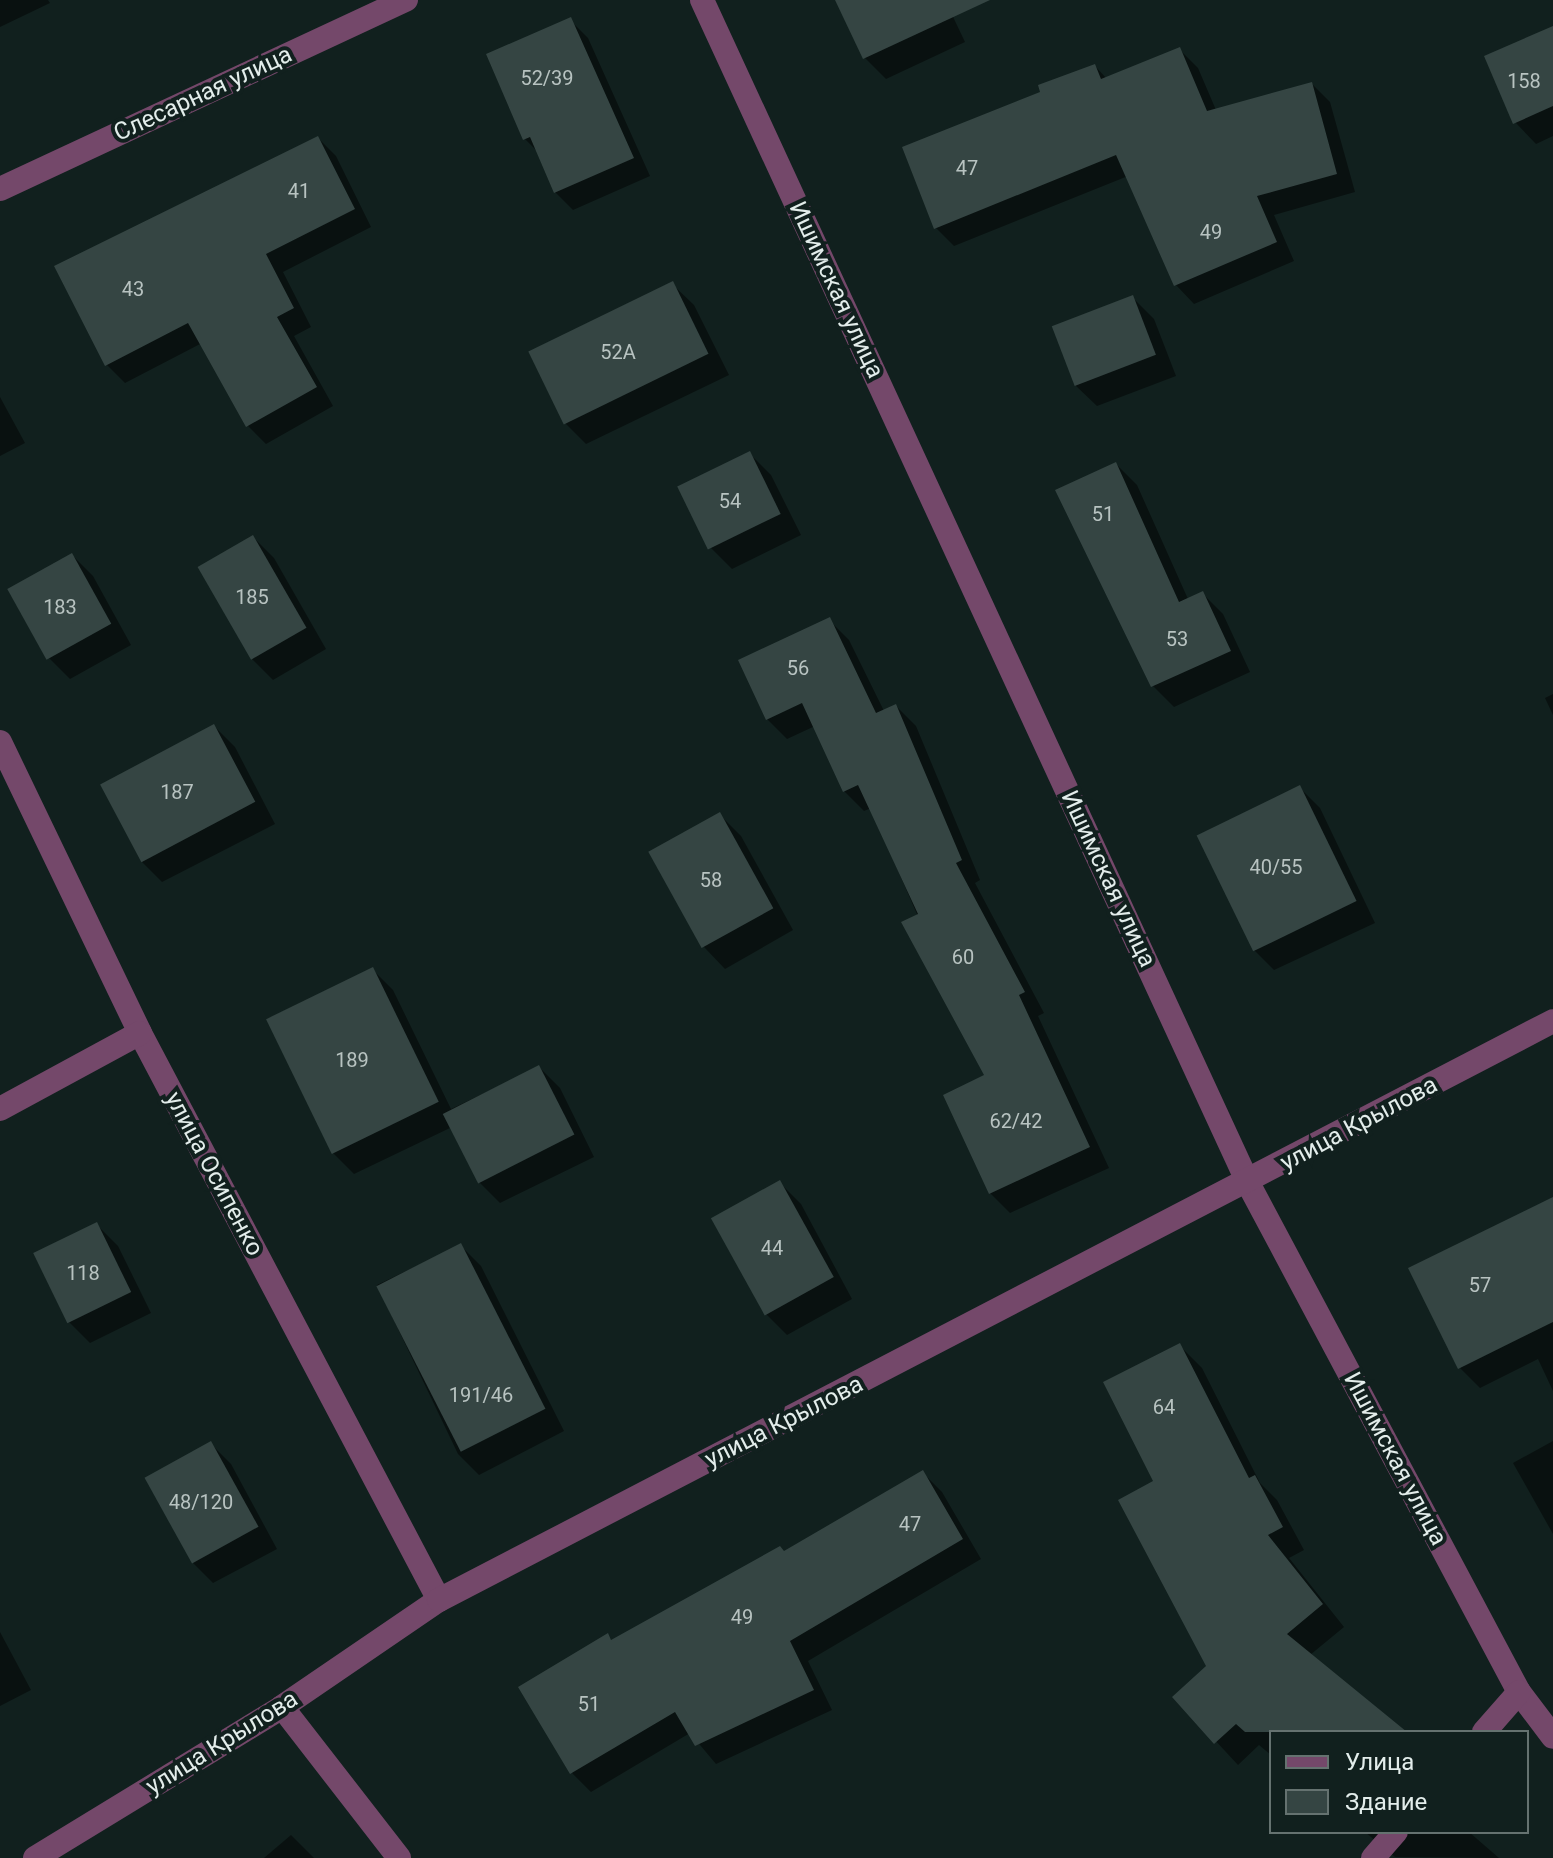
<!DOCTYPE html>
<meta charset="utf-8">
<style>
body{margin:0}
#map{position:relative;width:1553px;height:1858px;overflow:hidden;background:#11201e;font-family:Roboto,sans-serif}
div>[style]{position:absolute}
.shadow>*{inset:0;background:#0007}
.building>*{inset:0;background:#354543;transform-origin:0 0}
.minor>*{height:24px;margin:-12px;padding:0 12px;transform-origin:12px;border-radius:12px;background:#74486a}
span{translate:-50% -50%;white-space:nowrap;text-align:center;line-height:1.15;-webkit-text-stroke:8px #11201e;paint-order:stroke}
.number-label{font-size:20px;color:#b8c3c1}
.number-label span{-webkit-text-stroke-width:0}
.street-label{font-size:24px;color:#e3edeb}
.legend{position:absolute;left:1269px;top:1730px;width:260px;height:104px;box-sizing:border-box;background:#11201e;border:2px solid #657270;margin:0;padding:10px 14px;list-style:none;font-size:24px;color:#e3edeb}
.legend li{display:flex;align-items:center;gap:16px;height:40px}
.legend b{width:40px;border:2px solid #657270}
</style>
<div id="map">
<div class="shadow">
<i style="clip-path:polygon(0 0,48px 0,50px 3px,0 27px)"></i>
<i style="clip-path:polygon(837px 0,945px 0,965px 42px,886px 79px,865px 58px)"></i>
<i style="clip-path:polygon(570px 20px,588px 38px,650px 176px,573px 210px,555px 192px,539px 153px,525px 139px)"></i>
<i style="clip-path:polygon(1553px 28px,1553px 136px,1536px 144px,1515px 122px)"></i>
<i style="clip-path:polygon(1180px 50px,1198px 68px,1216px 110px,1312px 84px,1330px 102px,1355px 192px,1274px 215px,1294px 261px,1194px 304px,1176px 285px,1128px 176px,954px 246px,936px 228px,1043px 93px,1095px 66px,1107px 79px)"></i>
<i style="clip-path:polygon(318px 138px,336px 156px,371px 227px,283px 272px,311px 327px,294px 336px,333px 406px,266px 444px,248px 426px,202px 343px,125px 383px,107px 365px,56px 267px)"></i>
<i style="clip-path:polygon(672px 284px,694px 305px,729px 375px,586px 444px,565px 423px)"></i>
<i style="clip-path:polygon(1133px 298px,1154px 319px,1176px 376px,1097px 406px,1075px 385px)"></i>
<i style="clip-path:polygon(0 397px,25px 443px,0 456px)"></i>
<i style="clip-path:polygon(750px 454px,771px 475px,801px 535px,732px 569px,711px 548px)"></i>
<i style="clip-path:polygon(1116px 464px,1137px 485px,1188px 599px,1202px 593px,1223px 614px,1250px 672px,1174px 707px,1153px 686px)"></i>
<i style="clip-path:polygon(253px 537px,274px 558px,326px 649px,273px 680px,252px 659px)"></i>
<i style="clip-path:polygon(72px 555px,93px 576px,131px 645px,70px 679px,49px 658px)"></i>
<i style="clip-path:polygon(829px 620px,849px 640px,884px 711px,896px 706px,916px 726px,980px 880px,975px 883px,1044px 1013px,1038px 1016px,1109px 1168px,1010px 1213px,990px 1193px,987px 1076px,871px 808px,864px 811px,844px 791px,815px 726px,787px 739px,767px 719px)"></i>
<i style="clip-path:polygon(1553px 694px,1553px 715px,1545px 698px)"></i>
<i style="clip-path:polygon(214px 726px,235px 747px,275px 824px,162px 882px,141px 861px)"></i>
<i style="clip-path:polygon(1299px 787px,1320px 808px,1375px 923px,1274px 970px,1253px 949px)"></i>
<i style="clip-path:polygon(720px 815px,741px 836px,793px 930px,725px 969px,704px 947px)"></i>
<i style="clip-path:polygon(372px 969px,393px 990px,451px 1109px,539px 1067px,560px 1088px,594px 1157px,500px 1203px,479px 1182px,452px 1127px,354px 1174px,333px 1153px,267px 1019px)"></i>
<i style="clip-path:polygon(780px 1183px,801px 1204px,852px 1299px,787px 1335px,766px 1314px)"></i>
<i style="clip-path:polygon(1553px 1199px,1553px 1391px,1538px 1359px,1480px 1388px,1460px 1368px)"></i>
<i style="clip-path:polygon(97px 1225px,118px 1246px,151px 1313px,90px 1343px,69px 1322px)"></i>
<i style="clip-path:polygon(460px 1245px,481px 1266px,564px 1431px,479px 1475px,458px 1454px,377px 1285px)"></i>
<i style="clip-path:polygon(1180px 1346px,1202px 1368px,1260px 1483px,1277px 1500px,1304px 1550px,1289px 1558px,1344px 1627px,1310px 1655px,1403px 1732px,1271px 1732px,1271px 1755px,1259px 1745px,1238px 1765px,1175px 1697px,1208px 1667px,1156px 1482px)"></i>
<i style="clip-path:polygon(1553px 1441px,1553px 1534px,1513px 1463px)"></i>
<i style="clip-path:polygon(210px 1443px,231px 1464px,277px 1549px,213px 1583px,192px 1562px)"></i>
<i style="clip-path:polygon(923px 1473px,942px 1492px,981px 1559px,808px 1661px,832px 1710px,716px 1764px,690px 1733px,591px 1792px,572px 1773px,607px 1636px,612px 1641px,785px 1553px)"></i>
<i style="clip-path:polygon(0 1632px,31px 1690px,0 1706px)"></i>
<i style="clip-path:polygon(1365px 1832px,1469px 1832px,1499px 1858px,1395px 1857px)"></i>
<i style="clip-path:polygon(291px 1835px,314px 1858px,264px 1858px)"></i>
</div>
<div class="building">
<i style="clip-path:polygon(835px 0,990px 0,863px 59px)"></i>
<i style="clip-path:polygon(571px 17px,634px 158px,554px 193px,530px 137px,523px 140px,486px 54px)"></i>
<i style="clip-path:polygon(1553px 26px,1553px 106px,1513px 124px,1484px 56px)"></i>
<i style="clip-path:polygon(1180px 47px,1207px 111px,1312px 82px,1337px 174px,1257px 196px,1277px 242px,1174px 286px,1116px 155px,934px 229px,902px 147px,1040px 92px,1038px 85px,1095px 64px,1101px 79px)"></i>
<i style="clip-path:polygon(318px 136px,355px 209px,266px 254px,294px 308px,277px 317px,317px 387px,246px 427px,188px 323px,105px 366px,54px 266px)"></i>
<i style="left:673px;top:281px;width:81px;height:161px;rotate:64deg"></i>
<i style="left:1133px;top:295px;width:64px;height:87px;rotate:69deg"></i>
<i style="left:750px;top:451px;width:70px;height:81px;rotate:64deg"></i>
<i style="clip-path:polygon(1116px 462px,1179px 602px,1203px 591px,1231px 651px,1151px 687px,1055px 490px)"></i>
<i style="left:253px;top:535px;width:107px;height:64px;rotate:60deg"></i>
<i style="left:72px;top:553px;width:81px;height:74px;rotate:61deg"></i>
<i style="clip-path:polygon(830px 617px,876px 713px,896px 704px,962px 860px,956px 863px,1025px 992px,1019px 995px,1090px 1147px,989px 1194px,943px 1095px,984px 1075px,901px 922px,918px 914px,858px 785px,843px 792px,802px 703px,766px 720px,738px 660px)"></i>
<i style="left:214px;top:724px;width:88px;height:129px;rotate:62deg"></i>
<i style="left:1300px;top:785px;width:129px;height:115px;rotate:64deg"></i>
<i style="left:720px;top:812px;width:110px;height:82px;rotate:61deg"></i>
<i style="left:373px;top:967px;width:150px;height:119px;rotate:64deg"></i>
<i style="left:539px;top:1065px;width:78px;height:108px;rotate:63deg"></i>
<i style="left:780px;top:1180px;width:111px;height:79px;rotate:61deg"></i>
<i style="clip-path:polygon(1553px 1197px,1553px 1322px,1458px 1369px,1408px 1268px)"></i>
<i style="left:97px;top:1222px;width:78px;height:71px;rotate:64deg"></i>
<i style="left:461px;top:1243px;width:186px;height:95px;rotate:63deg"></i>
<i style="clip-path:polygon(1180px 1343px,1249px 1478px,1255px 1475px,1283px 1527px,1268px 1535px,1323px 1604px,1287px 1634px,1407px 1732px,1245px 1732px,1236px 1724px,1214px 1744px,1172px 1697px,1206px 1666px,1118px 1500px,1153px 1481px,1103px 1382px)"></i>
<i style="left:211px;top:1441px;width:98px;height:76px;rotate:61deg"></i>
<i style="clip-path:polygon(923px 1470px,963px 1539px,790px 1641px,814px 1690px,695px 1746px,675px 1712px,570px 1774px,518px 1687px,608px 1633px,611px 1640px,780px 1546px,784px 1551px)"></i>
</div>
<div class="minor">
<i style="left:702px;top:0;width:1303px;rotate:65.22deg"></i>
<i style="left:1248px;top:1183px;width:577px;rotate:61.97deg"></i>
<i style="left:1519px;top:1692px;width:56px;rotate:52.9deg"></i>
<i style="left:0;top:189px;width:448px;rotate:-25deg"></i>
<i style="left:0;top:742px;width:323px;rotate:64.3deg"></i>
<i style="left:140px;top:1033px;width:641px;rotate:62.2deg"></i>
<i style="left:0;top:1109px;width:159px;rotate:-28.5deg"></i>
<i style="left:282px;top:1707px;width:191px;rotate:52.2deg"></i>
<i style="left:1484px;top:1732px;width:53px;rotate:-48.8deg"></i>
<i style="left:35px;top:1858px;width:289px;rotate:-31.4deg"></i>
<i style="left:282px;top:1707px;width:190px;rotate:-34.3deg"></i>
<i style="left:439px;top:1600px;width:1255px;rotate:-27.46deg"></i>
<i style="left:1373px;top:1858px;width:35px;rotate:-49deg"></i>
</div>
<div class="number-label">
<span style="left:547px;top:78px">52/39</span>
<span style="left:1524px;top:81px">158</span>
<span style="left:967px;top:168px">47</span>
<span style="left:299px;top:191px">41</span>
<span style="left:1211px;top:232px">49</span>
<span style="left:133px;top:289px">43</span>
<span style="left:618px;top:352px">52А</span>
<span style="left:730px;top:501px">54</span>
<span style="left:1103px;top:514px">51</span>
<span style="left:252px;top:597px">185</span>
<span style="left:60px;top:607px">183</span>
<span style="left:1177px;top:639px">53</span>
<span style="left:798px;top:668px">56</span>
<span style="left:177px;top:792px">187</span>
<span style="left:1276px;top:867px">40/55</span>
<span style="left:711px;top:880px">58</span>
<span style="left:963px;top:957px">60</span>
<span style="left:352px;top:1060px">189</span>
<span style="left:1016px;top:1121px">62/42</span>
<span style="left:772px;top:1248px">44</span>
<span style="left:83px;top:1273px">118</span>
<span style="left:1480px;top:1285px">57</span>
<span style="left:481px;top:1395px">191/46</span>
<span style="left:1164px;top:1407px">64</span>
<span style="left:201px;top:1502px">48/120</span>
<span style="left:910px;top:1524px">47</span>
<span style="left:742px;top:1617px">49</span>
<span style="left:589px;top:1704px">51</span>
</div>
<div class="street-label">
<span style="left:203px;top:94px;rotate:-25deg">Слесарная улица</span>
<span style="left:836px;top:290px;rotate:65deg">Ишимская улица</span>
<span style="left:1108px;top:879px;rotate:65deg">Ишимская улица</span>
<span style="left:1359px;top:1124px;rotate:-28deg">улица Крылова</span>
<span style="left:214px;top:1174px;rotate:62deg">улица Осипенко</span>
<span style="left:784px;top:1422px;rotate:-27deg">улица Крылова</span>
<span style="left:1395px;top:1459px;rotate:62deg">Ишимская улица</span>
<span style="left:222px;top:1743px;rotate:-32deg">улица Крылова</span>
</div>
<ul class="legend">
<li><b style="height:10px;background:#74486a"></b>Улица</li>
<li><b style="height:22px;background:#354543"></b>Здание</li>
</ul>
</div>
